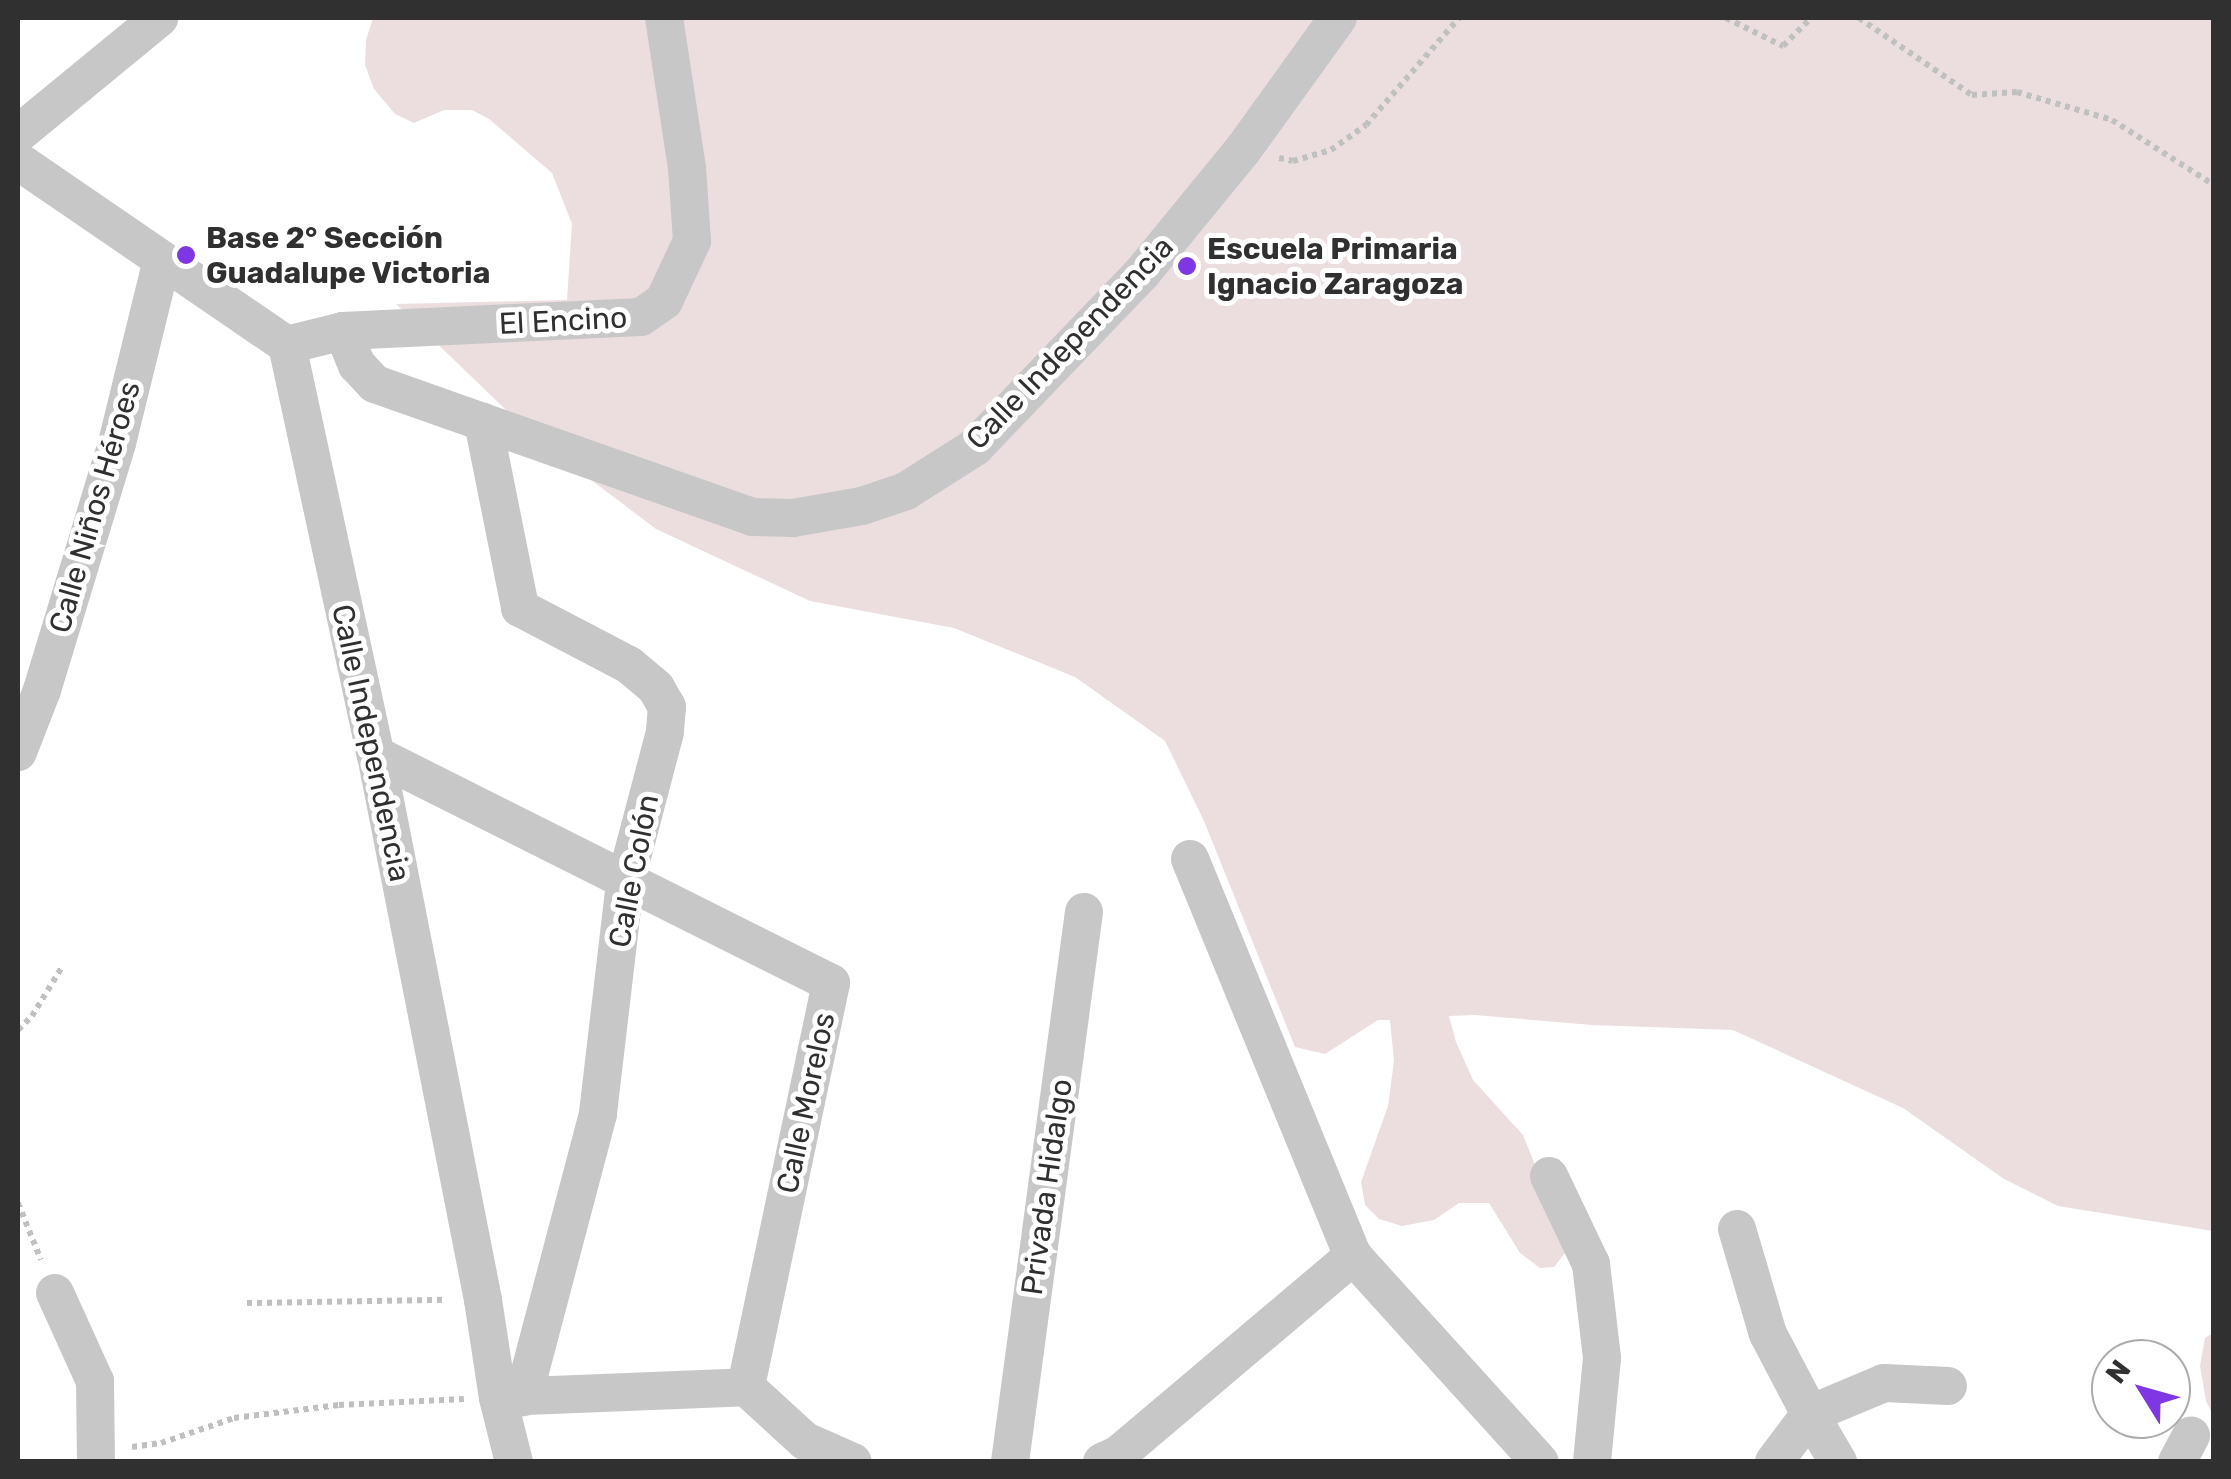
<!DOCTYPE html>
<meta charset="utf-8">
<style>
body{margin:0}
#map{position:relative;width:2231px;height:1479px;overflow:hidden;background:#fff;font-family:Rubik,sans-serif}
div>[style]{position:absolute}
.green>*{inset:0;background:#ecdedf}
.path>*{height:6px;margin-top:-3px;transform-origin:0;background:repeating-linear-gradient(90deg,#c0c0c0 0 5px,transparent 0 10px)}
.street>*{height:38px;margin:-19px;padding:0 19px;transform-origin:19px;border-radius:19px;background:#c7c7c7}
.dots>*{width:28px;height:28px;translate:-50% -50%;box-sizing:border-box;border:5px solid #fff;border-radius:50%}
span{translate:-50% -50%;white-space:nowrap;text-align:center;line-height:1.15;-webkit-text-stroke:10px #fff;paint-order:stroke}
.poi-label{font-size:30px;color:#303030;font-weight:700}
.left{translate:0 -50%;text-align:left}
.street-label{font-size:30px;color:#303030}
.frame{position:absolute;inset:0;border:20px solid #303030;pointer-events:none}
.north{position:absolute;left:2091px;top:1339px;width:100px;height:100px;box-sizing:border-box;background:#fff;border:2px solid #acacac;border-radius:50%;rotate:307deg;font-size:28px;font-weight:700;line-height:40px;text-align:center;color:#303030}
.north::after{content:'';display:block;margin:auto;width:35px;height:45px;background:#7e37e2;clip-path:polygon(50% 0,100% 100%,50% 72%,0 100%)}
</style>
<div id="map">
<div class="green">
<i style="clip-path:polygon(373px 18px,2213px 18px,2213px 1231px,2058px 1206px,2004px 1179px,1903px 1108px,1733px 1030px,1592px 1025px,1475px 1015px,1449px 1016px,1456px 1042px,1473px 1080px,1523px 1135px,1538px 1172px,1544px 1206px,1565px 1253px,1554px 1267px,1540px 1268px,1520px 1253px,1489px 1203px,1459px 1203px,1434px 1220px,1402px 1226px,1379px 1219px,1365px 1205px,1361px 1182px,1388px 1106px,1394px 1061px,1390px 1020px,1378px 1020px,1325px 1054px,1295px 1047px,1204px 821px,1165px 741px,1075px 677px,954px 628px,810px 601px,656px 529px,533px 436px,396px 304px,567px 300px,572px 224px,552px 173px,489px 119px,472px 110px,444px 110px,414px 123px,395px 114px,374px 89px,365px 65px,366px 40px)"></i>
<i style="clip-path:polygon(2213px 1333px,2213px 1415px,2206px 1401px,2200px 1366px,2205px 1338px)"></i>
</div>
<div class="path">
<i style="left:1726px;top:18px;width:64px;rotate:26.2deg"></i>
<i style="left:1783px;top:46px;width:40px;rotate:-45deg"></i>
<i style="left:1859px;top:18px;width:137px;rotate:34.3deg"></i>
<i style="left:1972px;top:95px;width:45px;rotate:-3.8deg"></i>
<i style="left:2017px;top:92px;width:99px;rotate:16.4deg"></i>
<i style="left:2112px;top:120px;width:121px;rotate:32.5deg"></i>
<i style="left:1279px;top:158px;width:14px;rotate:12deg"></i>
<i style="left:1293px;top:161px;width:40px;rotate:-16deg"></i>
<i style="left:1331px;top:150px;width:43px;rotate:-35.5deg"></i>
<i style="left:1366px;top:125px;width:142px;rotate:-49deg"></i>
<i style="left:18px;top:1030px;width:20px;rotate:-45deg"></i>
<i style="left:32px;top:1016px;width:57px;rotate:-58.5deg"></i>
<i style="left:18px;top:1203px;width:61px;rotate:68deg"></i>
<i style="left:247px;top:1303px;width:200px;rotate:-0.9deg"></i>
<i style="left:132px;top:1447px;width:29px;rotate:-8deg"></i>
<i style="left:161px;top:1443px;width:77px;rotate:-18.9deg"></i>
<i style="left:234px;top:1418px;width:106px;rotate:-7.1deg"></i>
<i style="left:339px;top:1405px;width:125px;rotate:-2.7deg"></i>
</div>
<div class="street">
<i style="left:18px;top:134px;width:183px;rotate:-39.4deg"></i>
<i style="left:18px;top:161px;width:326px;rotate:34.4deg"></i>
<i style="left:287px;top:345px;width:420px;rotate:77.8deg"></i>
<i style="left:376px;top:755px;width:555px;rotate:78.89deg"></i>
<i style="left:483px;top:1300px;width:99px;rotate:81.3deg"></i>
<i style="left:498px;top:1398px;width:66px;rotate:76deg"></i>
<i style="left:343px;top:331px;width:37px;rotate:68deg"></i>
<i style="left:357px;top:365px;width:26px;rotate:47deg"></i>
<i style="left:375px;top:384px;width:400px;rotate:19.4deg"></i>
<i style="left:752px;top:517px;width:41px;rotate:1.4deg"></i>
<i style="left:793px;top:518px;width:70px;rotate:-9.9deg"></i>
<i style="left:862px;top:506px;width:46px;rotate:-18.8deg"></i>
<i style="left:906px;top:491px;width:82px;rotate:-32.5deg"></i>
<i style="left:975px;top:447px;width:241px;rotate:-46.2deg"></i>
<i style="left:1142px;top:273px;width:158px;rotate:-50.7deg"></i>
<i style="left:1242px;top:151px;width:164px;rotate:-54.2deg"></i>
<i style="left:287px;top:345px;width:58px;rotate:-14deg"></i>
<i style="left:343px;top:331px;width:298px;rotate:-2.7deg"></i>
<i style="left:641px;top:317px;width:28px;rotate:-35deg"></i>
<i style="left:664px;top:301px;width:66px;rotate:-65deg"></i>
<i style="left:692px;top:241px;width:73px;rotate:-93.9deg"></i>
<i style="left:687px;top:168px;width:152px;rotate:-98.7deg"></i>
<i style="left:483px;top:422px;width:190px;rotate:78.7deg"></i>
<i style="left:520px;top:608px;width:123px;rotate:27.6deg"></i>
<i style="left:629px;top:665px;width:35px;rotate:40deg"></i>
<i style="left:656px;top:688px;width:22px;rotate:60deg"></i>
<i style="left:667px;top:707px;width:25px;rotate:95deg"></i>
<i style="left:665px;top:732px;width:156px;rotate:104.8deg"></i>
<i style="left:625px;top:883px;width:233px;rotate:96.7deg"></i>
<i style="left:598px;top:1114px;width:293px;rotate:104.8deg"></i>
<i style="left:18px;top:752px;width:66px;rotate:-68.8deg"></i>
<i style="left:42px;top:690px;width:258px;rotate:-73.1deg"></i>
<i style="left:117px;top:443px;width:188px;rotate:-76.2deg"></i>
<i style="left:376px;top:755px;width:509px;rotate:26.62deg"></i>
<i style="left:831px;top:983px;width:413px;rotate:101.9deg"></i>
<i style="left:1190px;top:859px;width:429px;rotate:67.7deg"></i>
<i style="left:1353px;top:1256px;width:278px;rotate:47.8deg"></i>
<i style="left:1549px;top:1176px;width:98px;rotate:64.5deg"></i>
<i style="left:1591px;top:1264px;width:95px;rotate:83.3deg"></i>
<i style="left:1602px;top:1358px;width:104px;rotate:95.5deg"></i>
<i style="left:1737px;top:1229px;width:109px;rotate:73.6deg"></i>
<i style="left:1768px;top:1334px;width:90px;rotate:62.3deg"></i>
<i style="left:1810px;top:1414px;width:80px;rotate:-22.7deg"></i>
<i style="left:1884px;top:1383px;width:64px;rotate:2.7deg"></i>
<i style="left:55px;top:1293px;width:97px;rotate:65.6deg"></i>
<i style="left:95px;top:1381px;width:81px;rotate:89.3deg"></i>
<i style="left:501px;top:1397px;width:245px;rotate:-2.3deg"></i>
<i style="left:746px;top:1387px;width:80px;rotate:42.5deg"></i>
<i style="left:805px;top:1441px;width:52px;rotate:23.6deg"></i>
<i style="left:1010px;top:1462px;width:555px;rotate:-82.34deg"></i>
<i style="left:1102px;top:1462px;width:19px;rotate:-25deg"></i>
<i style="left:1119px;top:1454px;width:307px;rotate:-40.2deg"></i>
<i style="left:1774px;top:1462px;width:60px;rotate:-53.1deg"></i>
<i style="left:1810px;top:1414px;width:56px;rotate:59.7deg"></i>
<i style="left:2177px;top:1462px;width:30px;rotate:-62deg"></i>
</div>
<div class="dots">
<i style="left:186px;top:255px;background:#7e37e2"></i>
<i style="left:1187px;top:266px;background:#7e37e2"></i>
</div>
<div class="poi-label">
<span class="left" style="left:206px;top:255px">Base 2° Sección<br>Guadalupe Victoria</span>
<span class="left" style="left:1207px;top:266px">Escuela Primaria<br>Ignacio Zaragoza</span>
</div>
<div class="street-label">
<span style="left:563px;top:321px;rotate:-3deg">El Encino</span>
<span style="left:1070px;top:343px;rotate:-46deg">Calle Independencia</span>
<span style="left:95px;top:507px;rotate:-74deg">Calle Niños Héroes</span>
<span style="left:371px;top:743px;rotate:78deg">Calle Independencia</span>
<span style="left:634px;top:871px;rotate:-79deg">Calle Colón</span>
<span style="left:806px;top:1103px;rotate:-78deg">Calle Morelos</span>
<span style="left:1047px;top:1187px;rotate:-82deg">Privada Hidalgo</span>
</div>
<div class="frame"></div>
<div class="north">N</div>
</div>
